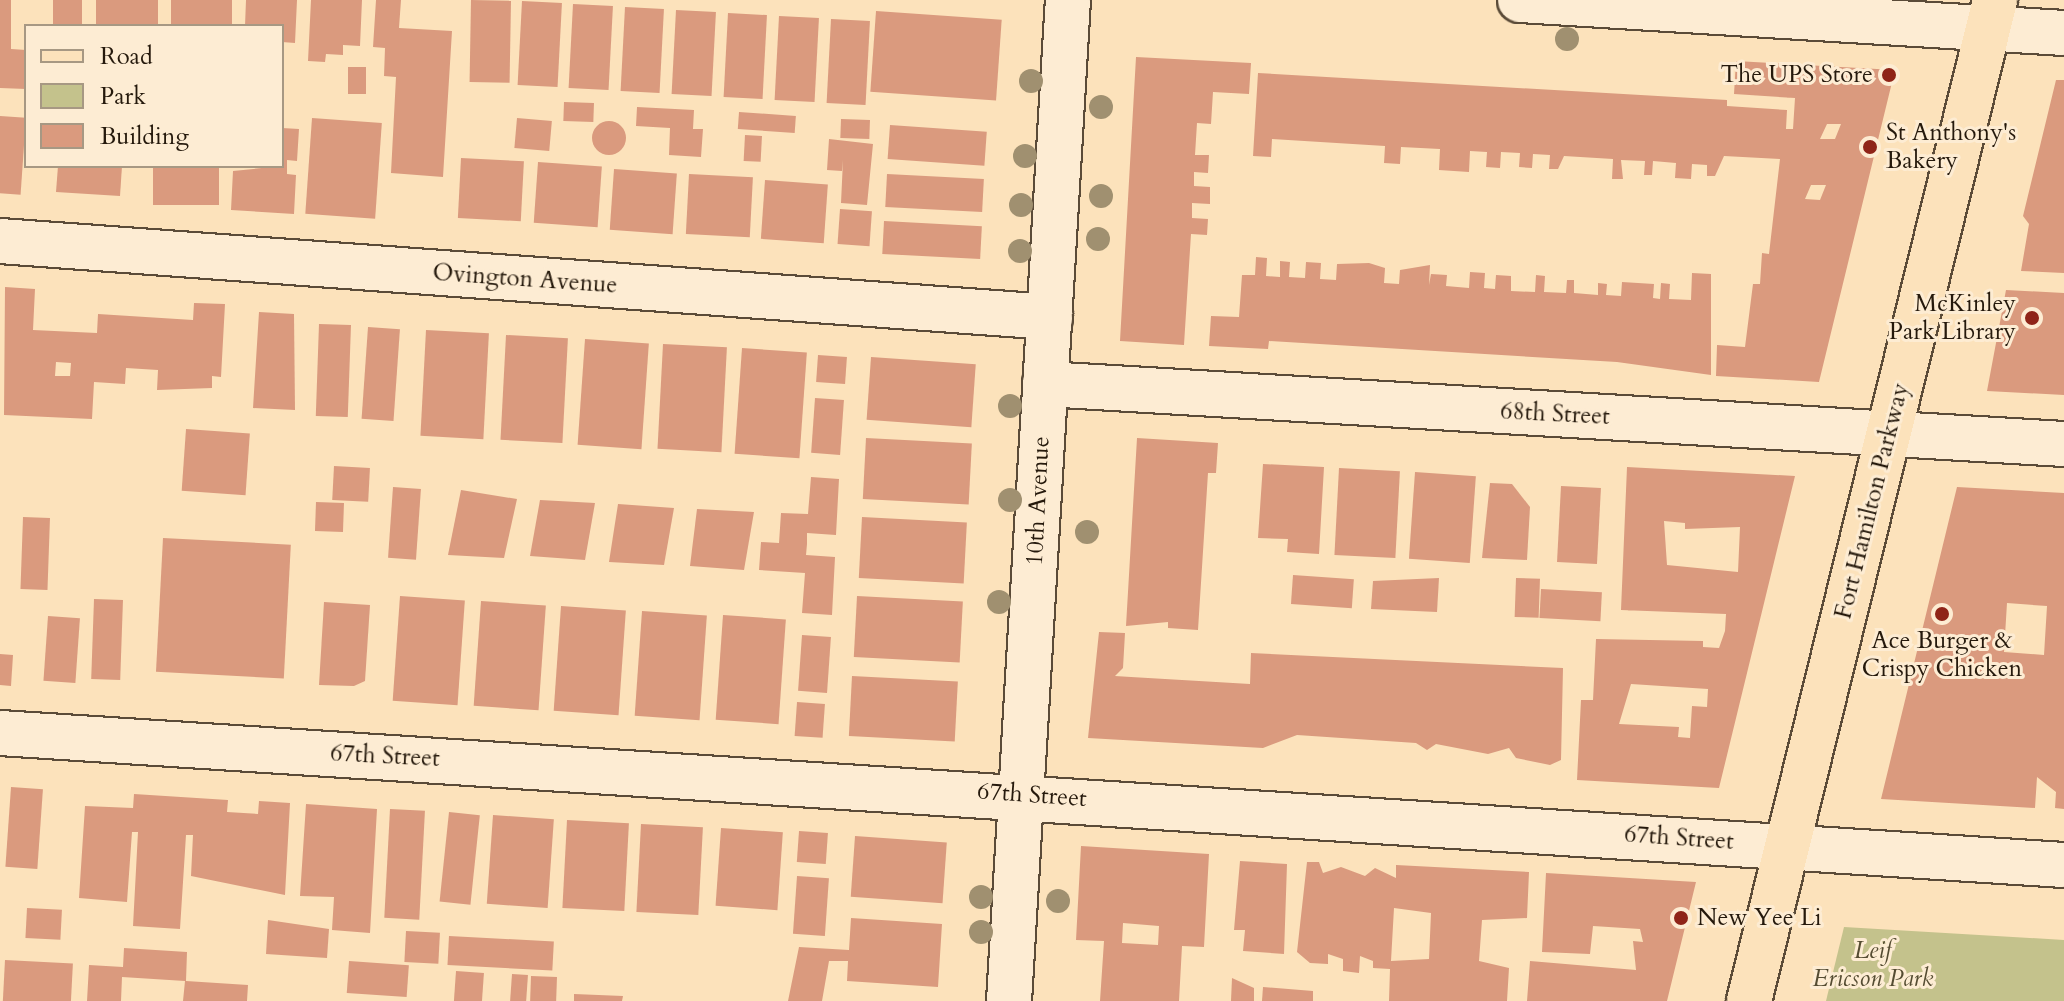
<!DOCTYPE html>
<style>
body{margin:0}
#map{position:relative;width:2064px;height:1001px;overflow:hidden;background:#fce2bb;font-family:Cardo,serif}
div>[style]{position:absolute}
.green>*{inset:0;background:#c4c28c}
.building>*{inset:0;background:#da9a7e;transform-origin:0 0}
.round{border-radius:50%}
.roads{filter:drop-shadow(2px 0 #5b4b38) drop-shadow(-2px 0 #5b4b38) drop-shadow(0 2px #5b4b38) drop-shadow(0 -2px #5b4b38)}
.minor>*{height:44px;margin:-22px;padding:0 22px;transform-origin:22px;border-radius:22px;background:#fdecd3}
.major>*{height:44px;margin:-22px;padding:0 22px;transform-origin:22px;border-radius:22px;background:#fce2bb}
.trees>*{width:24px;height:24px;margin:-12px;border-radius:50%;background:#a09070}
.dots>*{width:22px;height:22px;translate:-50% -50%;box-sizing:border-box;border:4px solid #fdecd3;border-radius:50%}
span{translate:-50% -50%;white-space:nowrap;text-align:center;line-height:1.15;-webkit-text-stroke:6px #fdecd3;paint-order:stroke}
.poi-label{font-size:24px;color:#25190c}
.right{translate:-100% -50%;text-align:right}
.left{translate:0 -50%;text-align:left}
.street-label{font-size:24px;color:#25190c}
.park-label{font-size:24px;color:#554c32;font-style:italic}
.legend{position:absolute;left:24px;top:24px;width:260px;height:144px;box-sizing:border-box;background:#fdecd3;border:2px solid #a79883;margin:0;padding:10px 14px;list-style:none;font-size:24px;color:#25190c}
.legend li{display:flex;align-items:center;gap:16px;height:40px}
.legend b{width:40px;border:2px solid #a79883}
</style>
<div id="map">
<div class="green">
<i style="clip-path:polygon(1844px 927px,2064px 940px,2064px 1001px,1826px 1001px)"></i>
</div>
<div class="building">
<i style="clip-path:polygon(0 0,11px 0,11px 49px,26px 50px,26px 89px,0 88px)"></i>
<i style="left:53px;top:0;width:29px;height:26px"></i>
<i style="left:96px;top:0;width:62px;height:26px"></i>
<i style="left:171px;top:0;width:61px;height:26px"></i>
<i style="clip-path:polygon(246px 0,297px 0,295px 43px,282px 42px,282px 26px,245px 26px)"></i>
<i style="clip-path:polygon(311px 0,362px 0,360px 46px,343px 45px,343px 55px,326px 54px,325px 62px,308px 61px)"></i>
<i style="clip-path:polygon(376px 0,401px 0,399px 28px,452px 31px,443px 177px,391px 173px,396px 77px,384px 76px,385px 48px,373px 47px)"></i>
<i style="left:471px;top:0;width:40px;height:82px;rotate:1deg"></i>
<i style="left:522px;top:1px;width:40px;height:84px;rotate:3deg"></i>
<i style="left:573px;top:4px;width:40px;height:84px;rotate:3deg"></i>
<i style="left:625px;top:7px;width:39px;height:84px;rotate:3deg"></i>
<i style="left:676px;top:10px;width:40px;height:84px;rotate:3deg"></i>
<i style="left:876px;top:11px;width:126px;height:81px;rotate:4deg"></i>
<i style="left:728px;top:13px;width:39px;height:84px;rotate:3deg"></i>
<i style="left:779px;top:16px;width:40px;height:84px;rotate:3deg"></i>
<i style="left:831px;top:19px;width:39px;height:84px;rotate:3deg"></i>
<i style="clip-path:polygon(1136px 57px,1251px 63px,1249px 94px,1213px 92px,1211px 124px,1197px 123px,1195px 155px,1209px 155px,1208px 173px,1194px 172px,1194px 186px,1210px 187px,1210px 204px,1192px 203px,1192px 218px,1208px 219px,1207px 235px,1191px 234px,1184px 345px,1120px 341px)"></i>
<i style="clip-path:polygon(evenodd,1736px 61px,1895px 70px,1819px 382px,1716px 376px,1717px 345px,1745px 347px,1753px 284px,1760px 284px,1762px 253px,1769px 254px,1780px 159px,1724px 156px,1715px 176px,1707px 176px,1707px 165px,1692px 164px,1691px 179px,1675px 178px,1676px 163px,1653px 161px,1652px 175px,1644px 175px,1645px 161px,1621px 160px,1623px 179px,1612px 179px,1613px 159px,1564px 156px,1558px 169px,1549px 169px,1550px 155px,1533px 154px,1532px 168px,1519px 167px,1520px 153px,1501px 152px,1500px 168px,1486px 167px,1487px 152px,1470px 151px,1469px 172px,1439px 170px,1440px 149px,1401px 147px,1400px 164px,1384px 163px,1385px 146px,1272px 139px,1271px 157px,1253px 156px,1258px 73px,1727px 100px,1727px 106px,1787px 110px,1786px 129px,1793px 129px,1795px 98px,1734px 94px,1736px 61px,1827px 124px,1841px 124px,1835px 139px,1820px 139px,1827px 124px,1736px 61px,1811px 185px,1826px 185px,1820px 200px,1805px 199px,1811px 185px)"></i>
<i style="left:348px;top:67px;width:18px;height:27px"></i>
<i style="clip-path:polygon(2056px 80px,2064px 80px,2064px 273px,2021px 271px,2029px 224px,2023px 216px)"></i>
<i style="left:564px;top:102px;width:30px;height:19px;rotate:2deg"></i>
<i style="clip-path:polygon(637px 107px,694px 110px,693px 129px,703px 129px,701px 157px,669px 155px,670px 128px,636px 126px)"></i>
<i style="left:739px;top:112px;width:57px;height:17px;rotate:4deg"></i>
<i style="left:0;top:116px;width:26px;height:77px;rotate:4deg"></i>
<i style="left:312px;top:118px;width:70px;height:96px;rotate:4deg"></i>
<i style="left:517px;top:118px;width:35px;height:30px;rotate:5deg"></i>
<i style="left:841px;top:119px;width:29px;height:19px;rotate:2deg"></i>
<i class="round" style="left:592px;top:121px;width:34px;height:34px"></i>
<i style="left:890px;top:125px;width:97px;height:34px;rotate:4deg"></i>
<i style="clip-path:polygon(282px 128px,299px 129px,297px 161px,287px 160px,287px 174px,296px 175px,294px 214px,231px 210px,233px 171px,282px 166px)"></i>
<i style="left:745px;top:135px;width:17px;height:26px;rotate:3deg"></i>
<i style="clip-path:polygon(829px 139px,873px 144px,867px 205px,841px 203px,843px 160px,842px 171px,827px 170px)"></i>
<i style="left:461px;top:158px;width:63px;height:60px;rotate:3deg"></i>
<i style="left:538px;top:162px;width:64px;height:61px;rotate:4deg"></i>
<i style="clip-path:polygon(58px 166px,122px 166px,120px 196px,56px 192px)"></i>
<i style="left:153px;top:166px;width:66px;height:39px"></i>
<i style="left:614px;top:169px;width:63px;height:61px;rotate:4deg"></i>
<i style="left:689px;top:174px;width:64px;height:60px;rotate:3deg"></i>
<i style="left:887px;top:174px;width:97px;height:33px;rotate:3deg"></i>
<i style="left:765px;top:180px;width:63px;height:59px;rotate:4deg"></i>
<i style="left:840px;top:209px;width:32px;height:35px;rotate:4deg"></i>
<i style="left:884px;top:221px;width:98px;height:33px;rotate:3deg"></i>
<i style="clip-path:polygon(1256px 257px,1267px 258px,1266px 276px,1280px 277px,1280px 261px,1290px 262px,1289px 277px,1305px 278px,1306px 262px,1321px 263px,1320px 279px,1336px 280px,1337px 264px,1369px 263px,1385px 268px,1384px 283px,1399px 284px,1400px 270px,1430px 265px,1429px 285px,1431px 274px,1447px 275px,1446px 286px,1469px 288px,1470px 272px,1485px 273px,1484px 288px,1495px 289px,1496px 275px,1511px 276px,1511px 291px,1535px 292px,1536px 275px,1545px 276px,1544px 292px,1566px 293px,1567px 280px,1574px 280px,1574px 293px,1598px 295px,1598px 283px,1607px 284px,1606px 295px,1621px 296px,1622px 282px,1654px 284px,1653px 298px,1660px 299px,1661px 283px,1670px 284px,1669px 299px,1691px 300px,1692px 273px,1711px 274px,1711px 375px,1617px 362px,1269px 341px,1268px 349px,1209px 346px,1211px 316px,1239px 317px,1242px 275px,1255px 275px)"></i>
<i style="clip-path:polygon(evenodd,5px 287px,35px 289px,33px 330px,97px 333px,98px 314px,193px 320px,194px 303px,225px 304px,221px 377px,212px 376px,212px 388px,157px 390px,158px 370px,126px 368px,125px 384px,94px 382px,92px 419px,4px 415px,5px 287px,56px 362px,71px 363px,70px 376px,55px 376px,56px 362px)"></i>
<i style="clip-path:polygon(2006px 290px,2064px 293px,2064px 395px,1987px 391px)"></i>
<i style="clip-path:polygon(259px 312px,294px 314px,295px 410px,253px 408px)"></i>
<i style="left:319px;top:324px;width:32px;height:92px;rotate:2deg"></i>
<i style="left:368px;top:327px;width:32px;height:92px;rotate:4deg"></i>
<i style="left:426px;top:330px;width:63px;height:106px;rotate:3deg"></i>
<i style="left:506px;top:335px;width:62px;height:105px;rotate:3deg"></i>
<i style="left:585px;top:339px;width:64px;height:106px;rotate:4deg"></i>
<i style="left:663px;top:344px;width:64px;height:105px;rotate:3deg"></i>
<i style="left:742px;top:348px;width:65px;height:106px;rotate:4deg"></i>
<i style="left:818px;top:355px;width:29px;height:27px;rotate:4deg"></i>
<i style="left:871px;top:357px;width:105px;height:63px;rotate:4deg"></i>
<i style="left:815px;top:398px;width:29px;height:55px;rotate:4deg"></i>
<i style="left:186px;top:429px;width:64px;height:62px;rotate:4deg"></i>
<i style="left:866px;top:438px;width:106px;height:61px;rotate:3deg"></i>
<i style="clip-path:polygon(1137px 438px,1218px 443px,1216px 473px,1208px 473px,1198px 630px,1168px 628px,1168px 622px,1126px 626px)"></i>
<i style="clip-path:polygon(1263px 464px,1324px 467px,1319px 554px,1287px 552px,1288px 539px,1258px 538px)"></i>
<i style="left:334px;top:466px;width:36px;height:34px;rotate:3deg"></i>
<i style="clip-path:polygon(evenodd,1627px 467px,1795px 476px,1719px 788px,1577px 780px,1581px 700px,1593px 700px,1596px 639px,1703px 641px,1703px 647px,1719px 648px,1725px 631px,1726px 614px,1621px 610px,1627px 467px,1664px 521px,1685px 523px,1685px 529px,1740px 527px,1738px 572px,1667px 565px,1664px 521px,1627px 467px,1631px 684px,1708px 689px,1707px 707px,1692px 706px,1690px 738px,1678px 737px,1679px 727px,1619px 724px,1631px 684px)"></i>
<i style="left:1339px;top:468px;width:61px;height:87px;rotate:3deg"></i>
<i style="left:1415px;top:472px;width:61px;height:87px;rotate:4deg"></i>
<i style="clip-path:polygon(811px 477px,839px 479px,836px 535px,807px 533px,807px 544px,806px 555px,835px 557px,832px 615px,802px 613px,805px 573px,759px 570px,761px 542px,779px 543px,781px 513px,808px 514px)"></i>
<i style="clip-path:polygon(1490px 483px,1512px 484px,1530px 507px,1527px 560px,1482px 558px)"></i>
<i style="left:1561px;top:486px;width:40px;height:76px;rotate:3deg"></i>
<i style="left:393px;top:487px;width:28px;height:71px;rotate:4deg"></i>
<i style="clip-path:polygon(evenodd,1957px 487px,2064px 493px,2064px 809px,2055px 808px,2056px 792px,2037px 777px,2035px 808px,1881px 799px,1957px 487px,2007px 603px,2047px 606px,2044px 655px,2004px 652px,2007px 603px)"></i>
<i style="clip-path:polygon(461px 490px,517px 499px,504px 558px,448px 555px)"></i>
<i style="clip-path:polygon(540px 500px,595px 503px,585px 560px,530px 556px)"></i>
<i style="left:316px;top:502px;width:28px;height:29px;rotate:2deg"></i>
<i style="clip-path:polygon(618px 504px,674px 508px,664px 565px,609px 562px)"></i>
<i style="clip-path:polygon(697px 509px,754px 512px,744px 570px,690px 566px)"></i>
<i style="left:23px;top:517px;width:27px;height:72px;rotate:2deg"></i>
<i style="left:862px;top:517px;width:105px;height:61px;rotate:3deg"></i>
<i style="left:163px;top:538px;width:128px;height:134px;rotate:3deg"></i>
<i style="left:1293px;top:575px;width:61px;height:29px;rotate:4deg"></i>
<i style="clip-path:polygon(1439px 578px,1437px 612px,1371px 609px,1373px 581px)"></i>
<i style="left:1516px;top:578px;width:24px;height:39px;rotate:2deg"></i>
<i style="left:1541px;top:589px;width:61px;height:29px;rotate:3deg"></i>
<i style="left:400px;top:596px;width:65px;height:105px;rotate:4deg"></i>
<i style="left:857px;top:596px;width:106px;height:61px;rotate:3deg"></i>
<i style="left:94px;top:599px;width:29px;height:80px;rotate:2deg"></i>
<i style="left:481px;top:601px;width:65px;height:105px;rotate:4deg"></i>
<i style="clip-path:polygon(324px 602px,370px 605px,365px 681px,354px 686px,319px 685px)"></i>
<i style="left:561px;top:606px;width:65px;height:105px;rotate:4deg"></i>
<i style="left:642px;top:611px;width:65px;height:105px;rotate:4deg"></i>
<i style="left:723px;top:615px;width:63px;height:105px;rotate:4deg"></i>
<i style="left:48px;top:616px;width:32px;height:65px;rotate:4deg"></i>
<i style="clip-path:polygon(1099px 632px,1125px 633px,1123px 668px,1115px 676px,1131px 677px,1250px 684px,1251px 653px,1563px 668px,1561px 760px,1550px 765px,1516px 758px,1509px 748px,1488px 754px,1436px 744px,1427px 750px,1416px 743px,1297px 735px,1263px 748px,1088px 738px)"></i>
<i style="left:802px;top:635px;width:29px;height:56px;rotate:4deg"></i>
<i style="clip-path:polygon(0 654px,13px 655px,11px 686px,0 685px)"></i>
<i style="left:852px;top:676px;width:106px;height:60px;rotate:3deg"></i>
<i style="left:797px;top:702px;width:28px;height:34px;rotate:4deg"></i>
<i style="left:11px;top:787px;width:32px;height:80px;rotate:4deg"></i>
<i style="clip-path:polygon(134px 794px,228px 800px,227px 812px,258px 814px,259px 801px,290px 803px,285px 895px,191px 876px,193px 835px,186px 835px,180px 929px,133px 926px,138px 832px,132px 832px,127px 902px,79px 898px,85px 806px,133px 808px)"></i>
<i style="clip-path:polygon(306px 804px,377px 809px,370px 933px,332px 930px,334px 897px,300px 896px)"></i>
<i style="left:390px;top:809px;width:35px;height:109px;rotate:3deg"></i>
<i style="left:449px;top:812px;width:31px;height:90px;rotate:6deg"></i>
<i style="left:493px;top:815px;width:61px;height:89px;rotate:4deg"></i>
<i style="left:567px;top:820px;width:62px;height:88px;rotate:3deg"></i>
<i style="left:641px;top:824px;width:62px;height:88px;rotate:3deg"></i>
<i style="left:721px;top:828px;width:62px;height:78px;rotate:4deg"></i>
<i style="left:799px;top:831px;width:29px;height:31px;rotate:4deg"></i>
<i style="left:855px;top:836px;width:92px;height:61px;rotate:4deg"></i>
<i style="clip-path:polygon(evenodd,1081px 846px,1209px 854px,1204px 947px,1182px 946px,1179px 1001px,1100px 1001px,1104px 941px,1076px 940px,1081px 846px,1123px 923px,1159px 926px,1158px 945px,1122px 943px,1123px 923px)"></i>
<i style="clip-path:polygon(1240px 861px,1287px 864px,1284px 954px,1243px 951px,1245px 930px,1234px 930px)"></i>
<i style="clip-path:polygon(evenodd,1307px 862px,1319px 862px,1323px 873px,1341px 867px,1365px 876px,1375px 868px,1396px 878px,1396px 865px,1529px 872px,1527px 918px,1482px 920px,1479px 961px,1509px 968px,1507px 1001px,1389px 1001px,1390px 969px,1373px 968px,1373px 961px,1360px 956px,1359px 973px,1343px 971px,1343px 959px,1328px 954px,1328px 964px,1310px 963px,1297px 952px,1307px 862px,1394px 908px,1431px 913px,1429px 959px,1391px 961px,1394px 908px)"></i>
<i style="clip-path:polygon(1546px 873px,1696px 882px,1667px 1001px,1527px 1001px,1530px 961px,1636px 970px,1633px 941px,1643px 942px,1640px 929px,1593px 926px,1590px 954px,1542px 952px)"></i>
<i style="left:797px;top:876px;width:32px;height:58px;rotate:4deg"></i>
<i style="left:27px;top:908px;width:35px;height:30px;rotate:3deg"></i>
<i style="clip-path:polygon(851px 918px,942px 924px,938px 987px,847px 981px,848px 961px,829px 961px,822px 1001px,788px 1001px,799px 947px,849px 950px)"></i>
<i style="clip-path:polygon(268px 920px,329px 929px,327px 958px,266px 954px)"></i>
<i style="left:406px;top:931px;width:34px;height:31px;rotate:3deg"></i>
<i style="left:449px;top:936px;width:105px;height:29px;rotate:3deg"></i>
<i style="clip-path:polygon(124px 948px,187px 952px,186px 981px,248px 985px,247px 1001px,183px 1001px,185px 981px,122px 977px,121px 1001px,87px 1001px,89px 965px,123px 967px)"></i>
<i style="left:5px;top:960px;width:68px;height:41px;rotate:3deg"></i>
<i style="left:349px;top:961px;width:60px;height:32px;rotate:4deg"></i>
<i style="left:456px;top:971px;width:28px;height:30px;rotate:4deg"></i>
<i style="left:512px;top:974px;width:16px;height:27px;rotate:4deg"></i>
<i style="left:531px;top:976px;width:26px;height:25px;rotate:2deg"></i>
<i style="clip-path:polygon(1232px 978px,1254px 988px,1254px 1001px,1231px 1001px)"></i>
<i style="clip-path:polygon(1263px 987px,1313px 991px,1313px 1001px,1262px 1001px)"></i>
<i style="clip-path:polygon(574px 994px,623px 996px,622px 1001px,574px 1001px)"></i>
</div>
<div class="roads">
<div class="minor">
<i style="left:1520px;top:0;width:545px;rotate:3.47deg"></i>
<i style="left:0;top:241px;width:1053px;rotate:4.14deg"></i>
<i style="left:1045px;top:384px;width:1021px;rotate:3.37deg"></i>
<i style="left:0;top:733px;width:2068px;rotate:3.66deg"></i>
<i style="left:1009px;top:1001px;width:1003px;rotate:-86.63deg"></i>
</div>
<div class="major">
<i style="left:1749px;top:1001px;width:1031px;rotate:-76.19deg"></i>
</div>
</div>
<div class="trees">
<i style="left:1567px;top:39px"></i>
<i style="left:1031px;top:81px"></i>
<i style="left:1101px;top:107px"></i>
<i style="left:1025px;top:156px"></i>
<i style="left:1101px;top:196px"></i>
<i style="left:1021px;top:205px"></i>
<i style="left:1098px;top:239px"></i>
<i style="left:1020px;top:251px"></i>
<i style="left:1010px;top:406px"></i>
<i style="left:1010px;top:500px"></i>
<i style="left:1087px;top:532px"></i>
<i style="left:999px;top:602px"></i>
<i style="left:981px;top:897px"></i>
<i style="left:1058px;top:901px"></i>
<i style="left:981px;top:932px"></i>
</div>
<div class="dots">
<i style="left:1889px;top:75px;background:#8f2418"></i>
<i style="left:1870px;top:147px;background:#8f2418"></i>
<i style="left:2032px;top:318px;background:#8f2418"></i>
<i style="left:1942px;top:614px;background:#8f2418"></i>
<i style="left:1681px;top:918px;background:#8f2418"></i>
</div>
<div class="poi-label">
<span class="right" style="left:1873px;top:75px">The UPS Store</span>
<span class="left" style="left:1886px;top:147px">St Anthony's<br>Bakery</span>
<span class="right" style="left:2016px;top:318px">McKinley<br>Park Library</span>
<span style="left:1942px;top:655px">Ace Burger &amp;<br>Crispy Chicken</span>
<span class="left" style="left:1697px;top:918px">New Yee Li</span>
</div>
<div class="street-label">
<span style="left:525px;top:279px;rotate:4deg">Ovington Avenue</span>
<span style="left:1555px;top:414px;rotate:3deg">68th Street</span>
<span style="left:1038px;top:501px;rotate:-87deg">10th Avenue</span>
<span style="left:1872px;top:501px;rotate:-76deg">Fort Hamilton Parkway</span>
<span style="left:385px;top:756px;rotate:3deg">67th Street</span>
<span style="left:1032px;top:795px;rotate:4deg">67th Street</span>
<span style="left:1679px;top:838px;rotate:4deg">67th Street</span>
</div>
<div class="park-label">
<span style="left:1873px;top:965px">Leif<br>Ericson Park</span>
</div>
<ul class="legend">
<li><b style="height:10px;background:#fce2bb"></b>Road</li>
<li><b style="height:22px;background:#c4c28c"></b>Park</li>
<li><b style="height:22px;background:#da9a7e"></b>Building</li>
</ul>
</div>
